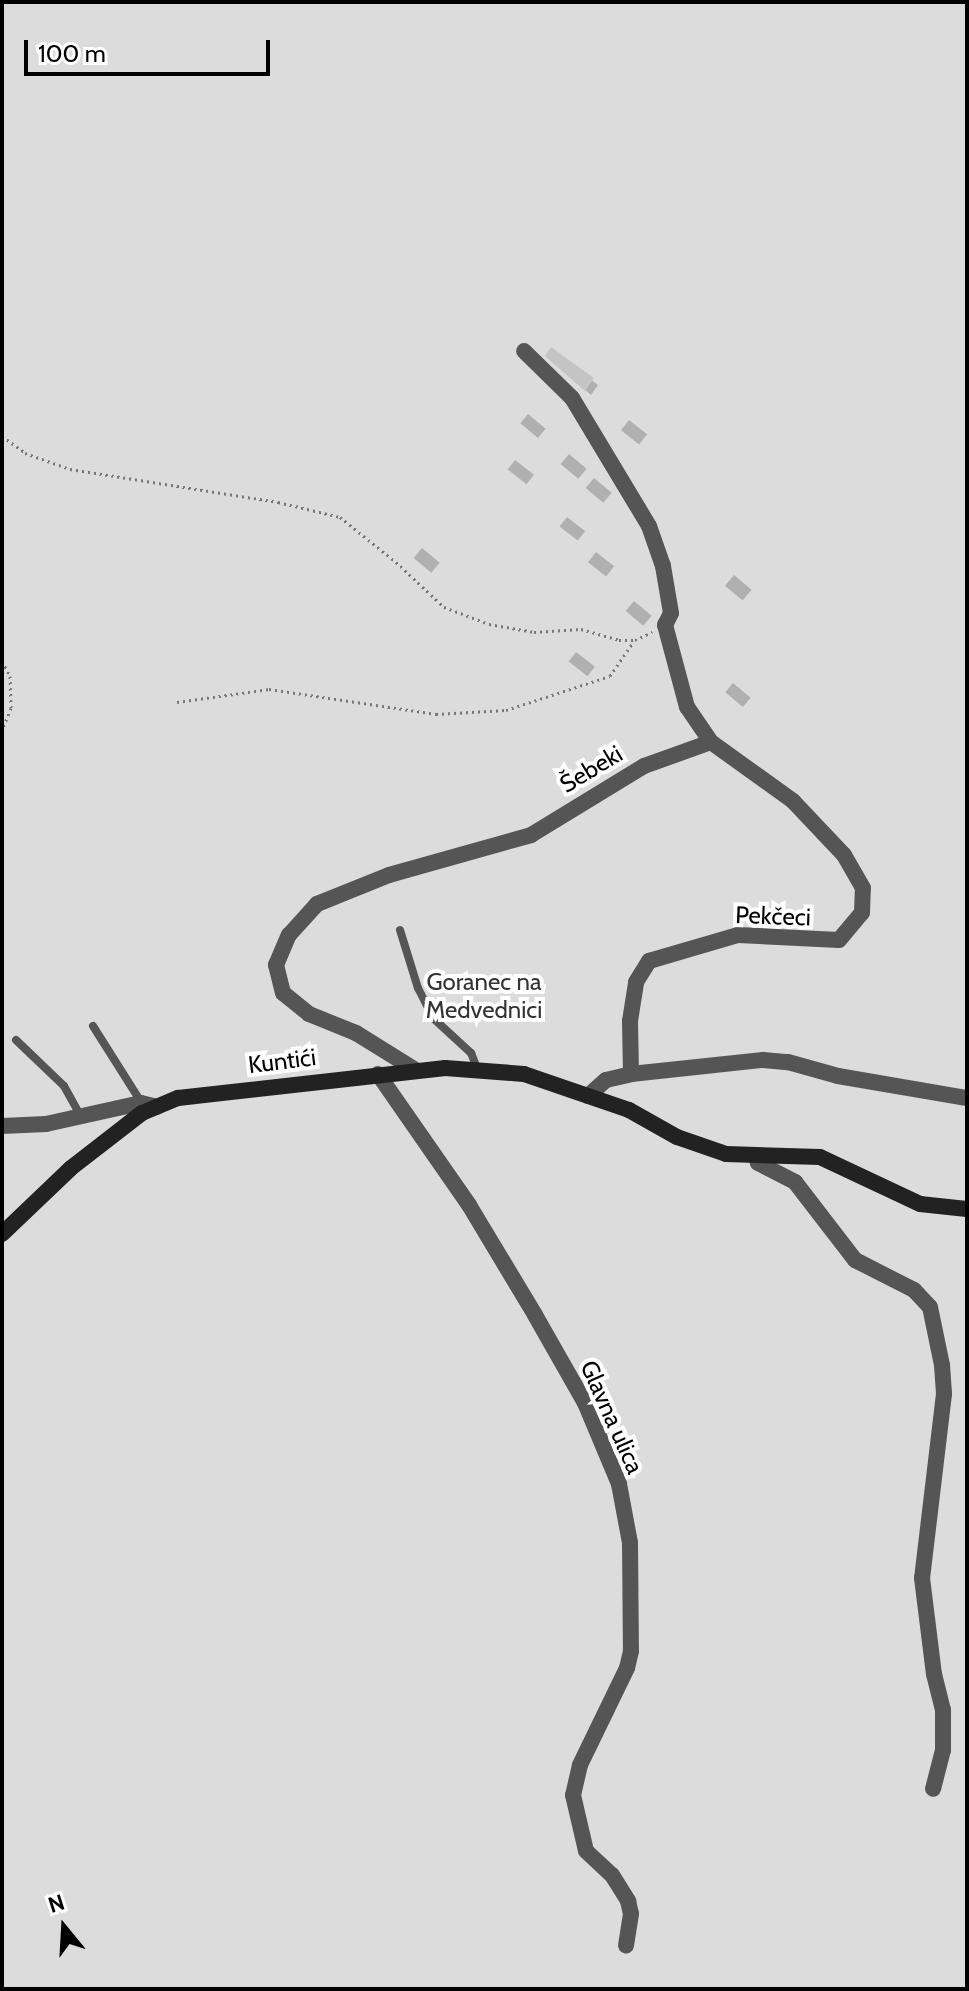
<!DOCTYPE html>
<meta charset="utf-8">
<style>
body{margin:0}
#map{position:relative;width:969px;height:1991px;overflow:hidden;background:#fff;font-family:Cabin,sans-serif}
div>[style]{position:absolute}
.green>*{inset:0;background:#dcdcdc;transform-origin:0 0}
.shadow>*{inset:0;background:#0003;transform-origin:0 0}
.building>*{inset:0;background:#c4c4c4}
.path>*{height:3px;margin-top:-1.5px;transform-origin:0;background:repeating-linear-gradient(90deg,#777 0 2px,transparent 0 6px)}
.lane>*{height:8px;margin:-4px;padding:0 4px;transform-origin:4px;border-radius:4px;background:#555}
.street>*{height:16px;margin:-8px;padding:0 8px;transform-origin:8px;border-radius:8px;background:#555}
.secondary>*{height:16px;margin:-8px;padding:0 8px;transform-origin:8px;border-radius:8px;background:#222}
span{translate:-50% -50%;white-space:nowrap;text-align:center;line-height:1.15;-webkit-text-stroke:8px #fff;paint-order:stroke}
.street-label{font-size:24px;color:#000}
.park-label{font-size:24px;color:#333}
.frame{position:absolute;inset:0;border:4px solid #000;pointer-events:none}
.north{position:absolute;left:24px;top:1887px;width:80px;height:80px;-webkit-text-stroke:6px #fff;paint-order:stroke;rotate:342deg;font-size:22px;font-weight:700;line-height:32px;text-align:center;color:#000}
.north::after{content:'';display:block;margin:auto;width:28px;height:36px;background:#000;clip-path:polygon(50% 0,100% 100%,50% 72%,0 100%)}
.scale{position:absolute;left:24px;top:40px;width:246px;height:36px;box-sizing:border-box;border:4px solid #000;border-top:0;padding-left:10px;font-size:24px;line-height:28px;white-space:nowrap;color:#000;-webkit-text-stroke:6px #fff;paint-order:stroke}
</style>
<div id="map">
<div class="green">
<i style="left:2px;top:2px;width:965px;height:1987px"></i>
</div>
<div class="shadow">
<i style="clip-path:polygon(551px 350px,598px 385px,591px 395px,547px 356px)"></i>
<i style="left:528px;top:414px;width:23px;height:12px;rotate:40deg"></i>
<i style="left:629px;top:420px;width:23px;height:13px;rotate:38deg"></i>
<i style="left:569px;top:454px;width:23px;height:13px;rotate:40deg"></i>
<i style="left:515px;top:460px;width:24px;height:12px;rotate:38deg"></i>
<i style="left:594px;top:478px;width:23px;height:13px;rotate:40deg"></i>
<i style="left:567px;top:517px;width:23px;height:12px;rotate:38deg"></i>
<i style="left:422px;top:548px;width:23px;height:13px;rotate:40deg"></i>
<i style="left:596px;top:552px;width:23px;height:13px;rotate:38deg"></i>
<i style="left:734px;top:575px;width:23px;height:14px;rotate:40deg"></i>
<i style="left:634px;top:601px;width:23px;height:13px;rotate:40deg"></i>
<i style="left:576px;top:652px;width:24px;height:12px;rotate:38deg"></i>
<i style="left:733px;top:683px;width:23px;height:12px;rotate:40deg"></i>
</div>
<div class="building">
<i style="clip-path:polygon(551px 347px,594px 378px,585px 391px,545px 356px)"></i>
</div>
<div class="path">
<i style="left:2px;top:436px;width:29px;rotate:36deg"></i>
<i style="left:25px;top:453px;width:48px;rotate:19.6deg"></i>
<i style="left:70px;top:469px;width:211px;rotate:9deg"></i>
<i style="left:278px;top:502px;width:64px;rotate:13.6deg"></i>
<i style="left:340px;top:517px;width:72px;rotate:38.8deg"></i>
<i style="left:396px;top:562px;width:66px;rotate:43.2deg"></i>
<i style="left:444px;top:607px;width:48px;rotate:20.7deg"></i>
<i style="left:489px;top:624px;width:46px;rotate:10.1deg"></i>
<i style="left:534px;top:632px;width:47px;rotate:-3.7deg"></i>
<i style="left:581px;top:629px;width:40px;rotate:16deg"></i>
<i style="left:619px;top:640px;width:16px"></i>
<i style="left:635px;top:640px;width:19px;rotate:-25deg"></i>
<i style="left:2px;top:661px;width:17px;rotate:62deg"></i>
<i style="left:10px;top:676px;width:32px;rotate:88deg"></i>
<i style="left:11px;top:708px;width:24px;rotate:112deg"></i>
<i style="left:177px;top:702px;width:93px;rotate:-8deg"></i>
<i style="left:269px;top:689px;width:169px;rotate:8.5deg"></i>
<i style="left:436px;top:714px;width:70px;rotate:-3.3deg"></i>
<i style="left:506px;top:710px;width:109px;rotate:-18.1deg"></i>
<i style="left:610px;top:676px;width:42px;rotate:-55.6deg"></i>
</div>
<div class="lane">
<i style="left:400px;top:930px;width:61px;rotate:72.8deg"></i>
<i style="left:418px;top:988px;width:34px;rotate:63deg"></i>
<i style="left:433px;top:1018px;width:52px;rotate:42.6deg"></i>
<i style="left:471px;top:1053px;width:18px;rotate:68deg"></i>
<i style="left:93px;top:1026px;width:90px;rotate:57.7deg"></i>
<i style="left:16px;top:1040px;width:66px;rotate:43.8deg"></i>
<i style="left:64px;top:1086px;width:33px;rotate:61deg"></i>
</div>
<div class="street">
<i style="left:414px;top:1069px;width:68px;rotate:-148.2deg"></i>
<i style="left:356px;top:1033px;width:51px;rotate:-158deg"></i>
<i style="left:309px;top:1014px;width:33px;rotate:-141deg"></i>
<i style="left:283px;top:993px;width:29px;rotate:-104deg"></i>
<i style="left:276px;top:965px;width:33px;rotate:-67deg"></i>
<i style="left:289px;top:935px;width:42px;rotate:-47.9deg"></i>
<i style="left:317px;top:904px;width:78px;rotate:-21.9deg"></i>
<i style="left:389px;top:875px;width:148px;rotate:-15.7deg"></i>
<i style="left:531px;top:835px;width:132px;rotate:-31.4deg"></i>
<i style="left:644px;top:766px;width:71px;rotate:-19.7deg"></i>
<i style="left:711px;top:742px;width:42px;rotate:-124.4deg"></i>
<i style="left:687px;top:707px;width:85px;rotate:-105deg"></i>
<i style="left:665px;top:625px;width:13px;rotate:-63deg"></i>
<i style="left:671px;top:613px;width:48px;rotate:-99.7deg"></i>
<i style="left:663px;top:566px;width:42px;rotate:-109.3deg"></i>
<i style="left:649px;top:526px;width:149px;rotate:-121deg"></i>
<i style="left:572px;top:398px;width:67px;rotate:-135.6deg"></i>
<i style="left:378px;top:1074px;width:160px;rotate:55.2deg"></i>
<i style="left:469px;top:1205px;width:128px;rotate:59deg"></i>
<i style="left:535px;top:1315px;width:101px;rotate:60.4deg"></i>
<i style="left:585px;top:1403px;width:88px;rotate:67.2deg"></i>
<i style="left:619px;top:1484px;width:60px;rotate:79.4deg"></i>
<i style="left:630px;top:1543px;width:108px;rotate:89.5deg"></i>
<i style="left:631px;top:1651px;width:17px;rotate:103deg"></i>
<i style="left:627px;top:1668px;width:108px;rotate:115.9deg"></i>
<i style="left:580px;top:1765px;width:31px;rotate:103deg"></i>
<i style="left:573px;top:1795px;width:57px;rotate:76.9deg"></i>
<i style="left:586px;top:1851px;width:35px;rotate:43deg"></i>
<i style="left:612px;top:1875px;width:31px;rotate:58deg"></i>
<i style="left:628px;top:1901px;width:13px;rotate:77deg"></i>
<i style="left:631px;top:1914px;width:32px;rotate:99deg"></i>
<i style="left:631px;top:1074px;width:53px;rotate:-91.1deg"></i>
<i style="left:630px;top:1021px;width:39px;rotate:-81deg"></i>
<i style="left:636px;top:982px;width:25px;rotate:-58deg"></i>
<i style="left:649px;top:961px;width:93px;rotate:-16.3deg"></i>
<i style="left:738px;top:935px;width:101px;rotate:2.8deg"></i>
<i style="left:839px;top:940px;width:35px;rotate:-50deg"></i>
<i style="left:862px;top:913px;width:25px;rotate:-88deg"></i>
<i style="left:863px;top:888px;width:38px;rotate:-120deg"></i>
<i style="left:844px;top:855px;width:74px;rotate:-133.4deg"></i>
<i style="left:793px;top:801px;width:101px;rotate:-144.3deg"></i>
<i style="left:588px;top:1096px;width:24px;rotate:-42deg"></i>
<i style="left:606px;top:1080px;width:26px;rotate:-13deg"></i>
<i style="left:631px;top:1074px;width:133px;rotate:-6.1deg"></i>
<i style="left:763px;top:1060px;width:25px;rotate:5deg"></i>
<i style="left:788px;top:1062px;width:52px;rotate:15.6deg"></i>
<i style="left:838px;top:1076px;width:131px;rotate:9.7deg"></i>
<i style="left:2px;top:1126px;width:44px;rotate:-2.6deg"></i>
<i style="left:46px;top:1124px;width:97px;rotate:-12.5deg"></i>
<i style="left:141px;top:1103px;width:16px;rotate:14deg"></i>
<i style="left:756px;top:1156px;width:7px;rotate:74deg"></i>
<i style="left:758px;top:1163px;width:42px;rotate:27.2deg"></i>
<i style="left:795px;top:1182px;width:98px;rotate:52.4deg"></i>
<i style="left:855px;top:1260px;width:66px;rotate:27deg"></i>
<i style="left:914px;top:1290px;width:23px;rotate:47deg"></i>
<i style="left:930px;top:1307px;width:59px;rotate:78.3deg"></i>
<i style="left:942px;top:1365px;width:29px;rotate:86deg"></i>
<i style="left:944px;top:1394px;width:185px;rotate:96.8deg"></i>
<i style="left:922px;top:1578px;width:97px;rotate:82.9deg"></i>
<i style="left:934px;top:1674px;width:37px;rotate:76deg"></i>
<i style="left:943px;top:1710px;width:40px;rotate:90deg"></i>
<i style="left:943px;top:1750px;width:40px;rotate:104.4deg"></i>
</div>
<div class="secondary">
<i style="left:2px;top:1234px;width:95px;rotate:-43.7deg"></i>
<i style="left:71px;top:1168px;width:90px;rotate:-37.8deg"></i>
<i style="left:142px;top:1113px;width:39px;rotate:-23deg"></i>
<i style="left:178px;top:1098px;width:269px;rotate:-6.4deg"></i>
<i style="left:445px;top:1068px;width:79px;rotate:4.3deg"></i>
<i style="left:524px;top:1074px;width:111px;rotate:18.9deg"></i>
<i style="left:629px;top:1110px;width:55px;rotate:29.4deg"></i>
<i style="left:677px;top:1137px;width:52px;rotate:19.1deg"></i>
<i style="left:726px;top:1154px;width:94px;rotate:1.8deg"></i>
<i style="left:820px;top:1157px;width:110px;rotate:25.2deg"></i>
<i style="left:920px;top:1204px;width:47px;rotate:6.1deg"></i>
</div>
<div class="street-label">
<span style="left:591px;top:769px;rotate:-31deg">Šebeki</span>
<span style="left:773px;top:916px;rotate:2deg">Pekčeci</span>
<span style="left:282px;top:1061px;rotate:-7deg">Kuntići</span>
<span style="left:612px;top:1417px;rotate:66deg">Glavna ulica</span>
</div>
<div class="park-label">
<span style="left:484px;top:996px">Goranec na<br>Medvednici</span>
</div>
<div class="frame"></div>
<div class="north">N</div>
<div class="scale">100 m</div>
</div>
